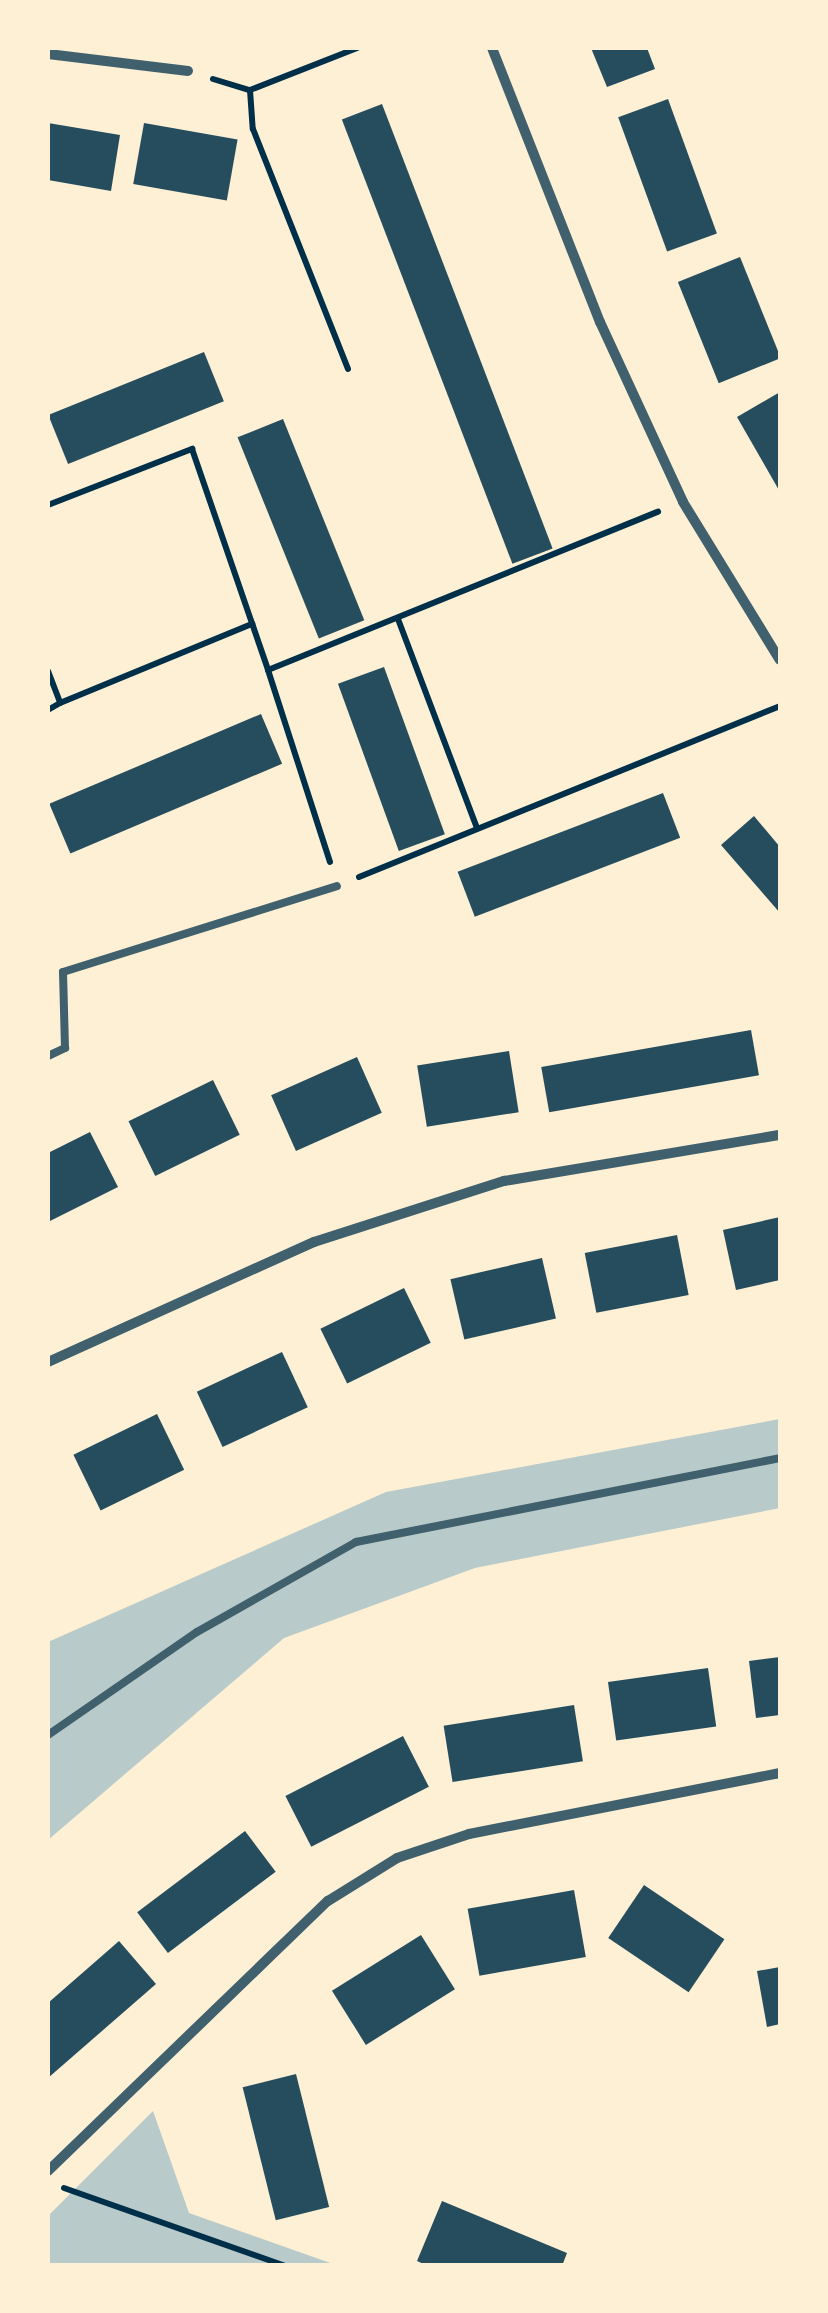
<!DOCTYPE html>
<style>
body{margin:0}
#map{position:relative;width:828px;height:2313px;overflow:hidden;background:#fdf0d5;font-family:Signika,sans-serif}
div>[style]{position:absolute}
.green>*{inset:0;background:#b9caca}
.building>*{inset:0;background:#264d5e;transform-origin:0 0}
.path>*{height:6px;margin:-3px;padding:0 3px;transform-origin:3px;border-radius:3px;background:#003049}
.service>*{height:8px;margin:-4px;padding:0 4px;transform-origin:4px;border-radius:4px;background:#3f606c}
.minor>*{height:10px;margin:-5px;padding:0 5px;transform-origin:5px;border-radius:5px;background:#3f606c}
span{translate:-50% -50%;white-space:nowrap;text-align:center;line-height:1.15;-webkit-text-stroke:8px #fdf0d5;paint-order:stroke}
.frame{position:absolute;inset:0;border:50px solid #fdf0d5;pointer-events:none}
</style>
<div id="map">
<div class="green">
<i style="clip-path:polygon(780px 1419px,780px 1508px,475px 1568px,284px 1638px,48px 1840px,48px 1642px,386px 1492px)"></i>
<i style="clip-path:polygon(153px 2111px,189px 2213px,336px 2265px,48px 2265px,48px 2216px)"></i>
</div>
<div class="building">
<i style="clip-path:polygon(591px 48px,647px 48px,655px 69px,607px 87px)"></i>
<i style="left:668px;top:99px;width:143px;height:53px;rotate:70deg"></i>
<i style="left:382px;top:104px;width:476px;height:43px;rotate:69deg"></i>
<i style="clip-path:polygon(48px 123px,120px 135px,111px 191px,48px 180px)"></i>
<i style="left:144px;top:123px;width:95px;height:62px;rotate:10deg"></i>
<i style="left:740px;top:257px;width:109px;height:67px;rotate:68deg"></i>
<i style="left:204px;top:352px;width:53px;height:168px;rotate:68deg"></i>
<i style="clip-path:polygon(780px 392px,780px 492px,737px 417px)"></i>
<i style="left:283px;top:419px;width:217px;height:49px;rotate:68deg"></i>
<i style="left:384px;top:667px;width:178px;height:49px;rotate:70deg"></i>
<i style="left:261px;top:714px;width:54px;height:230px;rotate:67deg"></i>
<i style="left:663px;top:793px;width:48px;height:220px;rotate:69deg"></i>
<i style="clip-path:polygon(754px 816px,780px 847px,780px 913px,721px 845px)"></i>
<i style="left:751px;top:1030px;width:46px;height:213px;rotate:80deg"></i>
<i style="left:509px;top:1051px;width:62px;height:93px;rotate:81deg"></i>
<i style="left:357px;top:1057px;width:61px;height:94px;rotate:66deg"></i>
<i style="left:213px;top:1080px;width:61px;height:94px;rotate:64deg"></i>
<i style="clip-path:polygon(90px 1132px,118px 1187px,48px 1222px,48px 1153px)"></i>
<i style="clip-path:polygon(780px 1217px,780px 1280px,736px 1290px,723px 1230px)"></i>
<i style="left:677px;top:1235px;width:61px;height:94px;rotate:79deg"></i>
<i style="left:542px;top:1258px;width:62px;height:94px;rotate:77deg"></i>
<i style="left:404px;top:1288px;width:61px;height:93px;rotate:64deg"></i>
<i style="left:282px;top:1352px;width:61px;height:94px;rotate:65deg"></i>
<i style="left:157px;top:1414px;width:62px;height:93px;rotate:64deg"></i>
<i style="clip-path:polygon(780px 1657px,780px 1715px,756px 1718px,749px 1661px)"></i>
<i style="left:708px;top:1668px;width:59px;height:101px;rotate:82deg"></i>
<i style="left:574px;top:1705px;width:57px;height:132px;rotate:81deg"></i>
<i style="left:403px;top:1736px;width:57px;height:132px;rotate:63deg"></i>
<i style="left:245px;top:1831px;width:51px;height:135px;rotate:53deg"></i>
<i style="left:644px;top:1885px;width:97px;height:64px;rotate:34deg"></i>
<i style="left:574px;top:1890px;width:68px;height:108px;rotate:80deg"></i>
<i style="left:421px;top:1935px;width:64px;height:105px;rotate:58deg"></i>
<i style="clip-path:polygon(119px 1941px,156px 1984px,48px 2078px,48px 2003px)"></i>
<i style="clip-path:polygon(780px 1967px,780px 2024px,767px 2027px,757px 1971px)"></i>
<i style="left:296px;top:2074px;width:137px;height:55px;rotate:76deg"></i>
<i style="clip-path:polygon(442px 2201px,567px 2253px,562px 2266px,428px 2266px,417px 2261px)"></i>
</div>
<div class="path">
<i style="left:213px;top:79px;width:39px;rotate:17deg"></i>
<i style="left:250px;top:90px;width:115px;rotate:-21.4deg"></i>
<i style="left:250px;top:90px;width:39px;rotate:86deg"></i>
<i style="left:253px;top:129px;width:258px;rotate:68.4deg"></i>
<i style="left:48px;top:505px;width:155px;rotate:-21.3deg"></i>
<i style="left:192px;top:449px;width:234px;rotate:71deg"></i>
<i style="left:398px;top:619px;width:223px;rotate:69.3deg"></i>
<i style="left:48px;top:671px;width:34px;rotate:69deg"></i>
<i style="left:60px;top:703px;width:14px;rotate:150deg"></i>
<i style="left:60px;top:703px;width:208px;rotate:-22.4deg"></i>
<i style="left:330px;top:862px;width:202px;rotate:-107.9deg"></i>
<i style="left:268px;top:670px;width:421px;rotate:-22.1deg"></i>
<i style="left:359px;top:877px;width:454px;rotate:-22.1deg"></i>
<i style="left:64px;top:2188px;width:234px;rotate:19.4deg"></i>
</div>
<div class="service">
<i style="left:48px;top:1056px;width:19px;rotate:-25deg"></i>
<i style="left:65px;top:1048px;width:76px;rotate:-91.5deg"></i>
<i style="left:63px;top:972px;width:287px;rotate:-17.4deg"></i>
<i style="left:48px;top:1735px;width:181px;rotate:-34.7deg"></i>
<i style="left:197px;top:1632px;width:183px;rotate:-29.5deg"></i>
<i style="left:356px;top:1542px;width:432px;rotate:-11.2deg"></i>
</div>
<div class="minor">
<i style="left:492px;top:48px;width:295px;rotate:68.5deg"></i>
<i style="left:600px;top:322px;width:198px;rotate:65.2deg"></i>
<i style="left:683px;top:502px;width:185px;rotate:58.5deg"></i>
<i style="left:48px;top:54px;width:141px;rotate:6.9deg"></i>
<i style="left:48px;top:1362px;width:292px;rotate:-24.3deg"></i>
<i style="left:314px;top:1242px;width:200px;rotate:-17.8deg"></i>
<i style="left:504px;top:1181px;width:280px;rotate:-9.5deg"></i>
<i style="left:48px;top:2171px;width:389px;rotate:-44deg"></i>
<i style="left:328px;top:1901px;width:81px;rotate:-31.9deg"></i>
<i style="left:397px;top:1858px;width:76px;rotate:-18.4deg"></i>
<i style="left:469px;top:1834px;width:317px;rotate:-11.1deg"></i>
</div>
<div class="frame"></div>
</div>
